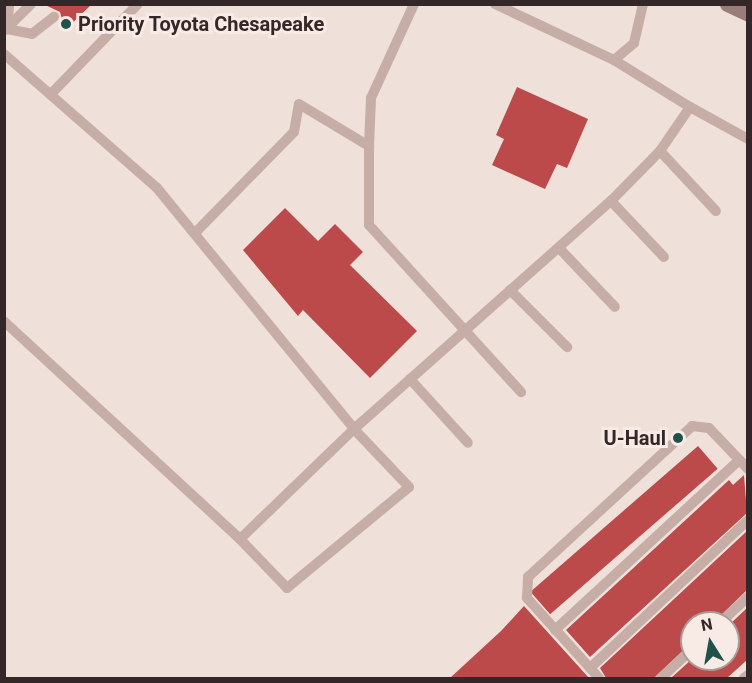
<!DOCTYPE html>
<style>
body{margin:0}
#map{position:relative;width:752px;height:683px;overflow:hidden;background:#efe0da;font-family:Roboto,sans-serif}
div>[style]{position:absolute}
.building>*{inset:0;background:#bd4a4a;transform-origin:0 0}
.service>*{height:10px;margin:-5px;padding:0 5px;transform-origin:5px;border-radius:5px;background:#c6aea7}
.secondary>*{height:15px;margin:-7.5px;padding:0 7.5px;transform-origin:7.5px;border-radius:7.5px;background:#9a7d79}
.dots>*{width:16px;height:16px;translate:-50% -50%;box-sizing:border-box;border:3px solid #f8ebe6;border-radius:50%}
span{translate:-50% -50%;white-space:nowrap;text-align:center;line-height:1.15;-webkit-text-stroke:6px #f8ebe6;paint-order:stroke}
.poi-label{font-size:20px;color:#332827;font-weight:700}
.left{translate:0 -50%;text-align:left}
.right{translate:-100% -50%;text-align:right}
.frame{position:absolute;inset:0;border:6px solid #332827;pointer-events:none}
.north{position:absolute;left:680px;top:611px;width:60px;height:60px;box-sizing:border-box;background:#f8ebe6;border:2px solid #a99d9a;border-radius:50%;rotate:349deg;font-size:16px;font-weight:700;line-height:24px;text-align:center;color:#332827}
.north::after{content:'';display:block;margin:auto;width:21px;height:27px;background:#205249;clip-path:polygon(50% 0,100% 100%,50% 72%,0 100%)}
</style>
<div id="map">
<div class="building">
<i style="clip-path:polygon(43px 4px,92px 4px,65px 30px,60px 12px)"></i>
<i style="clip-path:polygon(517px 87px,588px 119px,567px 168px,557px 164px,545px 189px,492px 165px,504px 139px,496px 135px)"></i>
<i style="clip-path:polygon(285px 208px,318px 241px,335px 224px,363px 252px,350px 265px,417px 331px,370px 378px,303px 310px,298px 316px,243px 250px)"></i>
<i style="left:698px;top:446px;width:30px;height:222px;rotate:49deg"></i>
<i style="clip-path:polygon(744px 475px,747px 513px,590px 657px,566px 630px,729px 480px,733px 485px)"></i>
<i style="clip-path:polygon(747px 531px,747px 590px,713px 623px,692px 623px,692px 642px,654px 678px,606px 678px,600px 668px)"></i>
<i style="clip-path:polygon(524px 606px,589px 678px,450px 678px,501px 631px)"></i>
<i style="clip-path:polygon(747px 608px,747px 660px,727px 678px,671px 678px,692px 659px,728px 659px,728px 626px)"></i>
</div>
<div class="service">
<i style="left:495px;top:4px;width:132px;rotate:25.2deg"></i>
<i style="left:614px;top:60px;width:26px;rotate:-40deg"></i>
<i style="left:634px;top:43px;width:40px;rotate:-77deg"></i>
<i style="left:7px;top:29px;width:25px;rotate:11deg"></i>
<i style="left:32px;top:34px;width:28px;rotate:-38deg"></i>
<i style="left:7px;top:29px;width:25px;rotate:-85deg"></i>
<i style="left:4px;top:31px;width:38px;rotate:-45deg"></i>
<i style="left:4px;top:54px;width:203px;rotate:41.2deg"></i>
<i style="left:157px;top:188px;width:311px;rotate:50.7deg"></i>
<i style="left:354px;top:429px;width:158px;rotate:136deg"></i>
<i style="left:240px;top:539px;width:321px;rotate:-137.3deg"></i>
<i style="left:51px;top:94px;width:125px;rotate:-46deg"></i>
<i style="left:690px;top:107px;width:66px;rotate:28.9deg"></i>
<i style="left:369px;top:146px;width:48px;rotate:-87.6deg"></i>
<i style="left:371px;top:98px;width:103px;rotate:-65.4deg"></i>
<i style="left:660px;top:151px;width:82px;rotate:47deg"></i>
<i style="left:611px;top:201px;width:77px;rotate:46.6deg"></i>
<i style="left:195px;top:233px;width:141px;rotate:-45.6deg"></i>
<i style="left:294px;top:132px;width:28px;rotate:-80deg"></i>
<i style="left:299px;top:104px;width:82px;rotate:31deg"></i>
<i style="left:369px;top:146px;width:79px;rotate:90deg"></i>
<i style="left:369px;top:225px;width:226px;rotate:47.7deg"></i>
<i style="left:559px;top:248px;width:81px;rotate:46.5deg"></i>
<i style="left:510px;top:290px;width:81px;rotate:45deg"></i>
<i style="left:410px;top:379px;width:86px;rotate:47.8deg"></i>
<i style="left:240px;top:539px;width:68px;rotate:46.2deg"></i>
<i style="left:287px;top:588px;width:158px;rotate:-39.6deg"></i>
<i style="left:409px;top:487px;width:80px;rotate:-133.5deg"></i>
<i style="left:354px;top:429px;width:344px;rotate:-41.6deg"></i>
<i style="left:611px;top:201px;width:70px;rotate:-45.6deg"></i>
<i style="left:660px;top:151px;width:53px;rotate:-55.7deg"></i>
<i style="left:690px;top:107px;width:89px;rotate:-148.3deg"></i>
<i style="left:720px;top:623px;width:38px;rotate:-43deg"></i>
<i style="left:555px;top:630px;width:251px;rotate:-42.7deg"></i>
<i style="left:590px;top:668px;width:216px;rotate:-43.1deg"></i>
<i style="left:599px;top:678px;width:108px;rotate:-132deg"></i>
<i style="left:527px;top:598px;width:21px;rotate:-87deg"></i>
<i style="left:528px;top:577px;width:223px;rotate:-42.6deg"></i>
<i style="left:692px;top:426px;width:17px;rotate:7deg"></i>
<i style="left:709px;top:428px;width:57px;rotate:46.4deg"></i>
<i style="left:661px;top:678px;width:42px;rotate:-43.1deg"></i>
<i style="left:744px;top:678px;width:5px;rotate:-37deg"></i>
</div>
<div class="secondary">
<i style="left:727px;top:4px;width:23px;rotate:25deg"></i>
</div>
<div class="dots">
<i style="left:66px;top:24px;background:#205249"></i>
<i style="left:678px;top:438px;background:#205249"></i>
</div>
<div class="poi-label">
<span class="left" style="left:78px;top:24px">Priority Toyota Chesapeake</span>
<span class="right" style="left:666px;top:438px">U-Haul</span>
</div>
<div class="frame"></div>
<div class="north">N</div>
</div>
